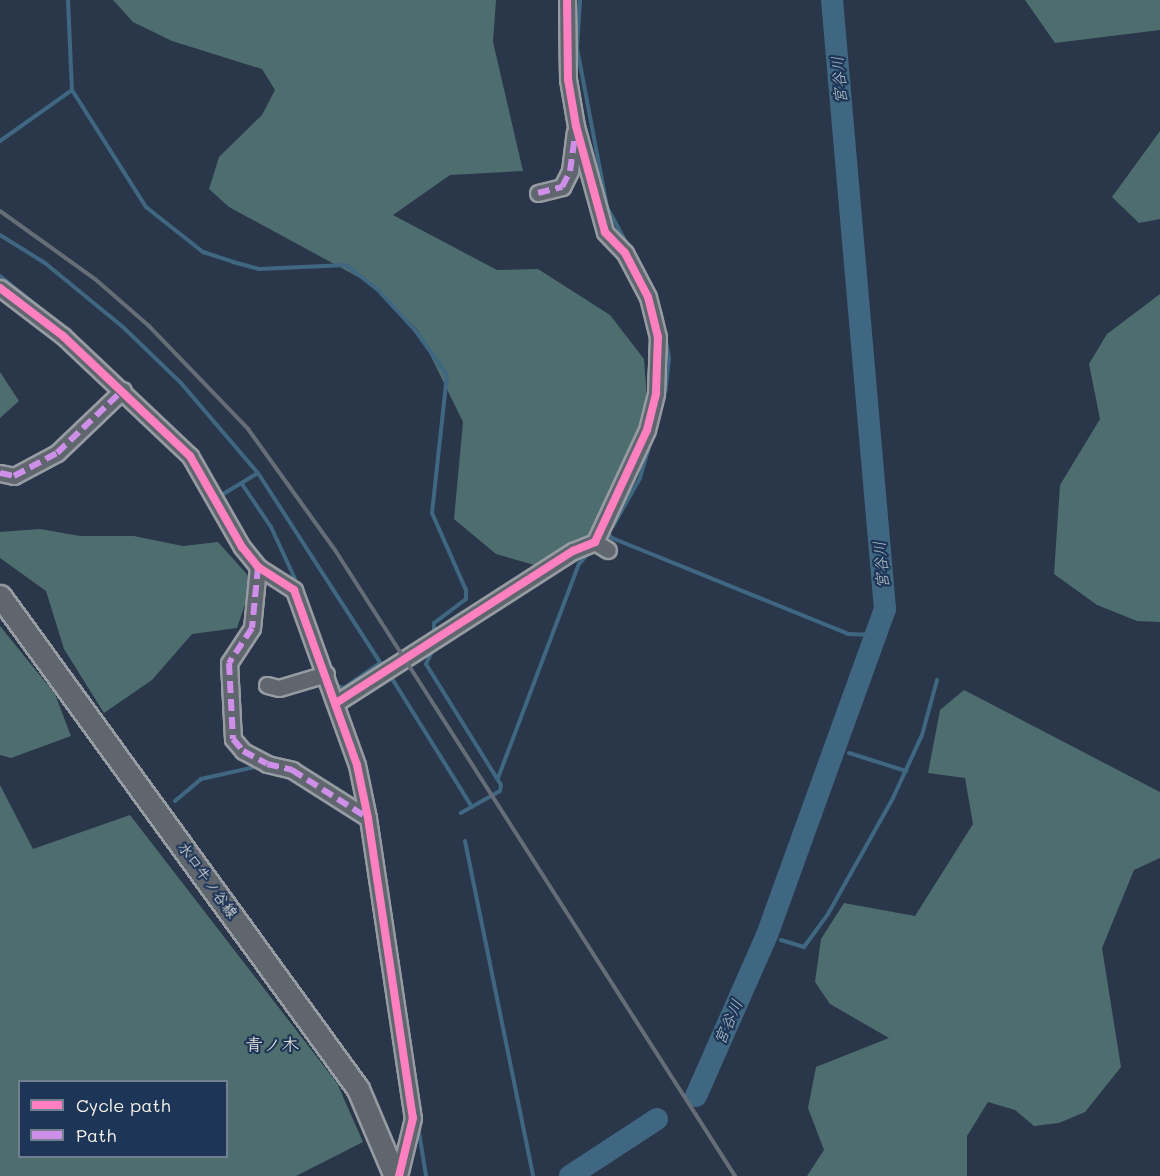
<!DOCTYPE html>
<meta charset="utf-8">
<style>
body{margin:0}
#map{position:relative;width:1160px;height:1176px;overflow:hidden;background:#2a374a;font-family:Mali,"Klee One",sans-serif}
div>[style]{position:absolute}
.green>*{inset:0;background:#4d6d6f}
.stream>*{height:4px;margin:-2px;padding:0 2px;transform-origin:2px;border-radius:2px;background:#3f6782}
.river>*{height:22px;margin:-11px;padding:0 11px;transform-origin:11px;border-radius:11px;background:#3f6782}
.roads{filter:drop-shadow(2px 0 #979ca3) drop-shadow(-2px 0 #979ca3) drop-shadow(0 2px #979ca3) drop-shadow(0 -2px #979ca3)}
.street>*{height:15px;margin:-7.5px;padding:0 7.5px;transform-origin:7.5px;border-radius:7.5px;background:#60666e}
.secondary>*{height:21px;margin:-10.5px;padding:0 10.5px;transform-origin:10.5px;border-radius:10.5px;background:#60666e}
.rail>*{height:4px;margin:-2px;padding:0 2px;transform-origin:2px;border-radius:2px;background:#666d76}
.quiet>*{height:6px;margin-top:-3px;transform-origin:0;background:repeating-linear-gradient(90deg,#ce8fe9 0 12px,transparent 0 18px)}
.cycleway>*{height:8px;margin:-4px;padding:0 4px;transform-origin:4px;border-radius:4px;background:#ff80c0}
span{translate:-50% -50%;white-space:nowrap;text-align:center;line-height:1.15;-webkit-text-stroke:4.5px #1d3557;paint-order:stroke}
.street-label{font-size:15px;color:#f4f1e8}
.water-label{font-size:16px;color:#b5c2c6;font-style:italic}
.quarter-label{font-size:18px;color:#f4f1e8}
.legend{position:absolute;left:18px;top:1080px;width:210px;height:78px;box-sizing:border-box;background:#1d3557;border:2px solid #738091;margin:0;padding:8px 10px;list-style:none;font-size:18px;color:#f4f1e8}
.legend li{display:flex;align-items:center;gap:12px;height:30px}
.legend b{width:30px;border:2px solid #738091}
</style>
<div id="map">
<div class="green">
<i style="clip-path:polygon(113px 0,496px 0,493px 42px,523px 171px,450px 175px,393px 215px,497px 270px,538px 269px,610px 315px,644px 359px,648px 412px,590px 535px,545px 568px,496px 554px,454px 519px,463px 422px,418px 330px,371px 284px,229px 207px,209px 189px,219px 157px,262px 115px,275px 90px,262px 69px,172px 41px,133px 22px)"></i>
<i style="clip-path:polygon(1025px 0,1160px 0,1160px 30px,1055px 43px)"></i>
<i style="clip-path:polygon(1160px 131px,1160px 219px,1139px 223px,1112px 197px)"></i>
<i style="clip-path:polygon(1160px 294px,1160px 622px,1137px 621px,1097px 605px,1054px 574px,1060px 485px,1100px 419px,1089px 364px,1107px 334px)"></i>
<i style="clip-path:polygon(0 372px,19px 401px,0 418px)"></i>
<i style="clip-path:polygon(40px 529px,80px 536px,134px 536px,183px 546px,218px 542px,253px 581px,237px 628px,192px 634px,152px 680px,104px 713px,64px 649px,46px 591px,0 558px,0 532px)"></i>
<i style="clip-path:polygon(0 626px,55px 694px,71px 736px,11px 758px,0 755px)"></i>
<i style="clip-path:polygon(964px 690px,1160px 792px,1160px 858px,1134px 870px,1102px 948px,1121px 1067px,1085px 1112px,1059px 1123px,1034px 1126px,1015px 1110px,988px 1102px,967px 1136px,967px 1176px,807px 1176px,824px 1150px,808px 1108px,816px 1067px,889px 1038px,830px 1004px,815px 982px,821px 939px,844px 903px,915px 916px,973px 824px,965px 778px,928px 773px,940px 710px)"></i>
<i style="clip-path:polygon(evenodd,0 785px,33px 849px,130px 815px,337px 1083px,363px 1142px,296px 1176px,0 1176px,0 785px,20px 1082px,226px 1082px,226px 1156px,20px 1156px,20px 1082px)"></i>
</div>
<div class="stream">
<i style="left:68px;top:0;width:90px;rotate:87.5deg"></i>
<i style="left:72px;top:90px;width:138px;rotate:57.7deg"></i>
<i style="left:146px;top:207px;width:73px;rotate:38.3deg"></i>
<i style="left:203px;top:252px;width:32px;rotate:18deg"></i>
<i style="left:233px;top:262px;width:27px;rotate:15deg"></i>
<i style="left:259px;top:269px;width:87px;rotate:-2.6deg"></i>
<i style="left:346px;top:265px;width:39px;rotate:38deg"></i>
<i style="left:377px;top:289px;width:56px;rotate:47.2deg"></i>
<i style="left:415px;top:330px;width:55px;rotate:54.6deg"></i>
<i style="left:447px;top:375px;width:139px;rotate:96.2deg"></i>
<i style="left:432px;top:513px;width:84px;rotate:66.2deg"></i>
<i style="left:466px;top:590px;width:9px;rotate:90deg"></i>
<i style="left:466px;top:599px;width:40px;rotate:143deg"></i>
<i style="left:434px;top:623px;width:11px;rotate:90deg"></i>
<i style="left:580px;top:1px;width:47px;rotate:93.7deg"></i>
<i style="left:577px;top:48px;width:162px;rotate:79.3deg"></i>
<i style="left:607px;top:207px;width:44px;rotate:61.7deg"></i>
<i style="left:0;top:141px;width:88px;rotate:-35.3deg"></i>
<i style="left:0;top:235px;width:53px;rotate:31.9deg"></i>
<i style="left:45px;top:263px;width:102px;rotate:39.4deg"></i>
<i style="left:124px;top:328px;width:79px;rotate:44deg"></i>
<i style="left:181px;top:383px;width:118px;rotate:49.5deg"></i>
<i style="left:634px;top:255px;width:64px;rotate:65deg"></i>
<i style="left:661px;top:313px;width:46px;rotate:79.9deg"></i>
<i style="left:669px;top:358px;width:31px;rotate:96deg"></i>
<i style="left:666px;top:389px;width:93px;rotate:106.3deg"></i>
<i style="left:640px;top:478px;width:55px;rotate:119.4deg"></i>
<i style="left:613px;top:526px;width:10px;rotate:163deg"></i>
<i style="left:603px;top:529px;width:13px;rotate:45deg"></i>
<i style="left:612px;top:538px;width:255px;rotate:22.1deg"></i>
<i style="left:848px;top:634px;width:27px;rotate:2deg"></i>
<i style="left:0;top:276px;width:68px;rotate:39.1deg"></i>
<i style="left:242px;top:484px;width:52px;rotate:56deg"></i>
<i style="left:271px;top:527px;width:57px;rotate:65.2deg"></i>
<i style="left:220px;top:496px;width:44px;rotate:-31.2deg"></i>
<i style="left:258px;top:473px;width:227px;rotate:57.2deg"></i>
<i style="left:306px;top:602px;width:36px;rotate:69deg"></i>
<i style="left:434px;top:647px;width:19px;rotate:115deg"></i>
<i style="left:426px;top:664px;width:142px;rotate:58.2deg"></i>
<i style="left:501px;top:785px;width:6px;rotate:99deg"></i>
<i style="left:500px;top:791px;width:45px;rotate:150.6deg"></i>
<i style="left:391px;top:677px;width:153px;rotate:58.1deg"></i>
<i style="left:336px;top:686px;width:8px;rotate:14deg"></i>
<i style="left:344px;top:688px;width:44px;rotate:-34.8deg"></i>
<i style="left:849px;top:753px;width:60px;rotate:17.5deg"></i>
<i style="left:498px;top:778px;width:229px;rotate:-69.3deg"></i>
<i style="left:579px;top:564px;width:18px;rotate:-49deg"></i>
<i style="left:175px;top:801px;width:34px;rotate:-40deg"></i>
<i style="left:201px;top:779px;width:59px;rotate:-12.6deg"></i>
<i style="left:465px;top:841px;width:342px;rotate:78.5deg"></i>
<i style="left:781px;top:940px;width:24px;rotate:17deg"></i>
<i style="left:804px;top:947px;width:41px;rotate:-54deg"></i>
<i style="left:828px;top:914px;width:133px;rotate:-60.7deg"></i>
<i style="left:893px;top:798px;width:69px;rotate:-65.3deg"></i>
<i style="left:922px;top:735px;width:57px;rotate:-74.7deg"></i>
<i style="left:418px;top:1126px;width:51px;rotate:80.9deg"></i>
</div>
<div class="river">
<i style="left:696px;top:1096px;width:176px;rotate:-66.2deg"></i>
<i style="left:767px;top:935px;width:347px;rotate:-70.1deg"></i>
<i style="left:885px;top:609px;width:611px;rotate:-94.97deg"></i>
<i style="left:570px;top:1176px;width:104px;rotate:-33.2deg"></i>
</div>
<div class="roads">
<div class="street">
<i style="left:538px;top:193px;width:25px;rotate:-14deg"></i>
<i style="left:562px;top:187px;width:18px;rotate:-63deg"></i>
<i style="left:570px;top:171px;width:39px;rotate:-83deg"></i>
<i style="left:0;top:288px;width:79px;rotate:37.3deg"></i>
<i style="left:63px;top:336px;width:175px;rotate:43.4deg"></i>
<i style="left:190px;top:456px;width:105px;rotate:60.3deg"></i>
<i style="left:242px;top:547px;width:26px;rotate:51deg"></i>
<i style="left:258px;top:567px;width:43px;rotate:32.6deg"></i>
<i style="left:294px;top:590px;width:186px;rotate:70.2deg"></i>
<i style="left:357px;top:765px;width:54px;rotate:78.3deg"></i>
<i style="left:368px;top:818px;width:303px;rotate:81.5deg"></i>
<i style="left:413px;top:1118px;width:60px;rotate:103.6deg"></i>
<i style="left:0;top:473px;width:14px;rotate:12deg"></i>
<i style="left:14px;top:476px;width:49px;rotate:-28.1deg"></i>
<i style="left:57px;top:453px;width:91px;rotate:-43.7deg"></i>
<i style="left:595px;top:542px;width:15px;rotate:32deg"></i>
<i style="left:258px;top:567px;width:61px;rotate:95.6deg"></i>
<i style="left:252px;top:628px;width:42px;rotate:123.3deg"></i>
<i style="left:229px;top:663px;width:76px;rotate:87deg"></i>
<i style="left:233px;top:739px;width:16px;rotate:50deg"></i>
<i style="left:243px;top:751px;width:27px;rotate:28deg"></i>
<i style="left:267px;top:764px;width:26px;rotate:13deg"></i>
<i style="left:292px;top:770px;width:90px;rotate:32.3deg"></i>
<i style="left:267px;top:685px;width:12px;rotate:14deg"></i>
<i style="left:279px;top:688px;width:49px;rotate:-16.6deg"></i>
<i style="left:336px;top:703px;width:282px;rotate:-32.7deg"></i>
<i style="left:573px;top:551px;width:24px;rotate:-22deg"></i>
<i style="left:595px;top:542px;width:123px;rotate:-65.1deg"></i>
<i style="left:647px;top:430px;width:38px;rotate:-76deg"></i>
<i style="left:656px;top:393px;width:56px;rotate:-88deg"></i>
<i style="left:658px;top:337px;width:41px;rotate:-104deg"></i>
<i style="left:648px;top:297px;width:50px;rotate:-117.6deg"></i>
<i style="left:625px;top:253px;width:29px;rotate:-134deg"></i>
<i style="left:605px;top:232px;width:110px;rotate:-105.3deg"></i>
<i style="left:576px;top:126px;width:48px;rotate:-99.7deg"></i>
<i style="left:568px;top:79px;width:79px;rotate:-90.7deg"></i>
</div>
<div class="secondary">
<i style="left:0;top:596px;width:609px;rotate:54.01deg"></i>
<i style="left:358px;top:1089px;width:95px;rotate:67deg"></i>
</div>
</div>
<div class="rail">
<i style="left:0;top:211px;width:117px;rotate:35.6deg"></i>
<i style="left:95px;top:279px;width:72px;rotate:41deg"></i>
<i style="left:149px;top:326px;width:143px;rotate:46.1deg"></i>
<i style="left:248px;top:429px;width:149px;rotate:54.3deg"></i>
<i style="left:335px;top:550px;width:743px;rotate:57.42deg"></i>
</div>
<div class="quiet">
<i style="left:538px;top:193px;width:25px;rotate:-14deg"></i>
<i style="left:562px;top:187px;width:18px;rotate:-63deg"></i>
<i style="left:570px;top:171px;width:36px;rotate:-82deg"></i>
<i style="left:0;top:473px;width:14px;rotate:12deg"></i>
<i style="left:14px;top:476px;width:49px;rotate:-28.1deg"></i>
<i style="left:57px;top:453px;width:91px;rotate:-43.7deg"></i>
<i style="left:258px;top:567px;width:61px;rotate:95.6deg"></i>
<i style="left:252px;top:628px;width:42px;rotate:123.3deg"></i>
<i style="left:229px;top:663px;width:76px;rotate:87deg"></i>
<i style="left:233px;top:739px;width:16px;rotate:50deg"></i>
<i style="left:243px;top:751px;width:27px;rotate:28deg"></i>
<i style="left:267px;top:764px;width:26px;rotate:13deg"></i>
<i style="left:292px;top:770px;width:90px;rotate:32.3deg"></i>
</div>
<div class="cycleway">
<i style="left:0;top:288px;width:79px;rotate:37.3deg"></i>
<i style="left:63px;top:336px;width:175px;rotate:43.4deg"></i>
<i style="left:190px;top:456px;width:105px;rotate:60.3deg"></i>
<i style="left:242px;top:547px;width:26px;rotate:51deg"></i>
<i style="left:258px;top:567px;width:43px;rotate:32.6deg"></i>
<i style="left:294px;top:590px;width:186px;rotate:70.2deg"></i>
<i style="left:357px;top:765px;width:54px;rotate:78.3deg"></i>
<i style="left:368px;top:818px;width:303px;rotate:81.5deg"></i>
<i style="left:413px;top:1118px;width:60px;rotate:103.6deg"></i>
<i style="left:336px;top:703px;width:282px;rotate:-32.7deg"></i>
<i style="left:573px;top:551px;width:24px;rotate:-22deg"></i>
<i style="left:595px;top:542px;width:123px;rotate:-65.1deg"></i>
<i style="left:647px;top:430px;width:38px;rotate:-76deg"></i>
<i style="left:656px;top:393px;width:56px;rotate:-88deg"></i>
<i style="left:658px;top:337px;width:41px;rotate:-104deg"></i>
<i style="left:648px;top:297px;width:50px;rotate:-117.6deg"></i>
<i style="left:625px;top:253px;width:29px;rotate:-134deg"></i>
<i style="left:605px;top:232px;width:110px;rotate:-105.3deg"></i>
<i style="left:576px;top:126px;width:48px;rotate:-99.7deg"></i>
<i style="left:568px;top:79px;width:79px;rotate:-90.7deg"></i>
</div>
<div class="street-label">
<span style="left:208px;top:880px;rotate:54deg">水口牛ノ谷線</span>
</div>
<div class="water-label">
<span style="left:839px;top:80px;rotate:-95deg">宮谷川</span>
<span style="left:881px;top:565px;rotate:-95deg">宮谷川</span>
<span style="left:728px;top:1022px;rotate:-66deg">宮谷川</span>
</div>
<div class="quarter-label">
<span style="left:272px;top:1044px">青ノ木</span>
</div>
<ul class="legend">
<li><b style="height:8px;background:#ff80c0"></b>Cycle path</li>
<li><b style="height:8px;background:#ce8fe9"></b>Path</li>
</ul>
</div>
